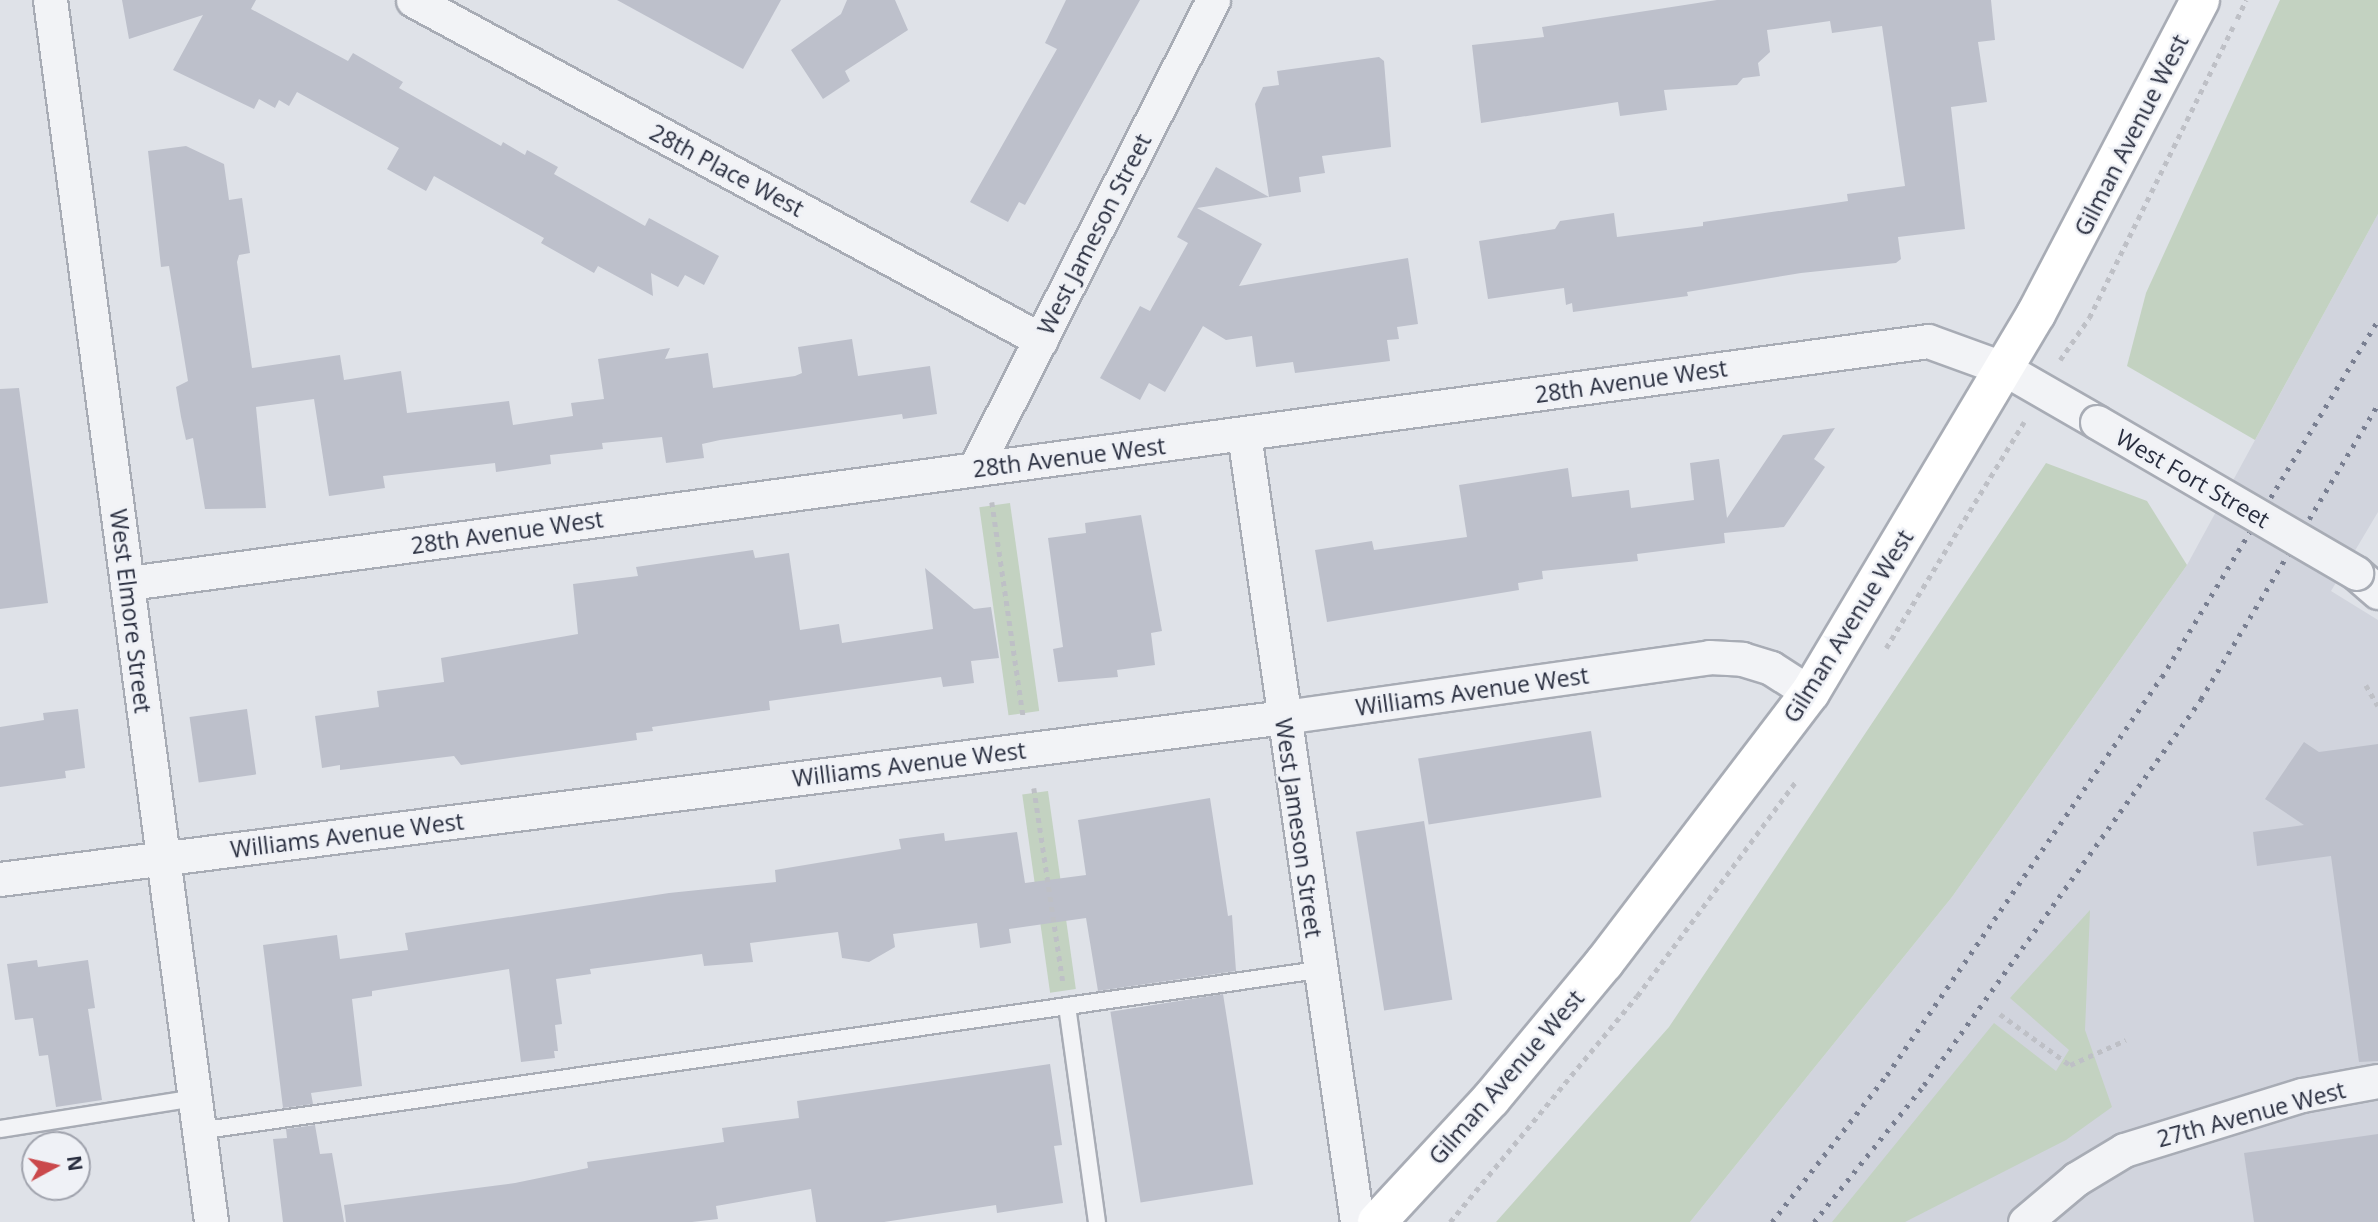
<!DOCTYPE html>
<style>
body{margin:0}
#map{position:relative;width:2378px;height:1222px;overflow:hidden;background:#dfe2e8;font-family:"Open Sans",sans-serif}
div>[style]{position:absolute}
.built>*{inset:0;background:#d1d4dd}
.green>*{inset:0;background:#c3d2c1;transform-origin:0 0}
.building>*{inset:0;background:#bdc0cb;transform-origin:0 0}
.path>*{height:4.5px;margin-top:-2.25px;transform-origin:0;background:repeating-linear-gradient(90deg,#bec0c6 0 5px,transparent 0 10px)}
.roads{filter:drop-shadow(2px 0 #a8acb5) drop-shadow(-2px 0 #a8acb5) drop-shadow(0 2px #a8acb5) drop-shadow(0 -2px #a8acb5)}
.lane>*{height:16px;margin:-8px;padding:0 8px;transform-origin:8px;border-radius:8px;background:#f2f3f6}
.street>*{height:33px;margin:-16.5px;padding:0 16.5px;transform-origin:16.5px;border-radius:16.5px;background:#f2f3f6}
.secondary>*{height:38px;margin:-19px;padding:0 19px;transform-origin:19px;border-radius:19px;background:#fff}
.rail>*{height:5px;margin-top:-2.5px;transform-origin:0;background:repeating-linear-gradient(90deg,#797f91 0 3.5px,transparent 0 10.5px)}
.bridges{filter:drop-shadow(2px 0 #a8acb5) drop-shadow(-2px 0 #a8acb5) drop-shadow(0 2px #a8acb5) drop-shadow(0 -2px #a8acb5)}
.street-bridge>*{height:33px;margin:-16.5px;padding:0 16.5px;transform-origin:16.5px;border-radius:16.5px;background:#f2f3f6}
span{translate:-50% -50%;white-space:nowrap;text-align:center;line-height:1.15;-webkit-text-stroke:5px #eff1f6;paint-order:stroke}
.street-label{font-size:23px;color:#292e3f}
.north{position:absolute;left:21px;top:1131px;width:70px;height:70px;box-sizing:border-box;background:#eff1f6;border:2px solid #a0a3ad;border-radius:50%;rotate:82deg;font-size:19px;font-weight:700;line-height:28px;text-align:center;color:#292e3f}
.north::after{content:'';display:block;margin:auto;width:24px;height:32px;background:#ca484b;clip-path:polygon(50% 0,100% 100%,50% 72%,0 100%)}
</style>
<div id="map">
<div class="built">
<i style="clip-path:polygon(2378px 214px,2378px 512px,2331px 591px,2378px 620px,2378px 1222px,1690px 1222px,1952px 897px,2187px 565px)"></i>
</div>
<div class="green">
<i style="clip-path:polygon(2280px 0,2378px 0,2378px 214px,2255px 440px,2127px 366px,2146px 293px)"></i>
<i style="clip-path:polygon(2046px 463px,2147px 501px,2187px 565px,1952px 897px,1690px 1222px,1496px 1222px,1669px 1027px)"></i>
<i style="left:1010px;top:503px;width:210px;height:31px;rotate:82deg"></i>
<i style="left:1048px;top:791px;width:200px;height:26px;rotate:82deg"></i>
<i style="clip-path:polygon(2090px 910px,2085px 1030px,2112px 1107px,2066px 1140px,1905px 1222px,1832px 1222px,1994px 1023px,2056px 1071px,2069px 1050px,2010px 998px)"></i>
</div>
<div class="building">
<i style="clip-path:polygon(122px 0,256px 0,251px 9px,348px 61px,353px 53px,403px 82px,399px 88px,501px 146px,503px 142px,525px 155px,527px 150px,558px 167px,554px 174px,645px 226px,649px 218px,719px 256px,704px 285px,685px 275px,678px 287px,651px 273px,653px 296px,598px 266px,594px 273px,541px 243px,544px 238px,434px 176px,426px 191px,387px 169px,399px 148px,297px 92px,289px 106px,279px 100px,275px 108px,259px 99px,254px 109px,173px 70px,203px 15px,129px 39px)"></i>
<i style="clip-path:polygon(617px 0,781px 0,743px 69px)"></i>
<i style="clip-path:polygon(847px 0,895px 0,908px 30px,845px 71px,850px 81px,823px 99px,791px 50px,841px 14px)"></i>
<i style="clip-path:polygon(1066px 0,1140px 0,1025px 205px,1019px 202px,1008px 222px,970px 202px,1057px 49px,1045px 43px)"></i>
<i style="clip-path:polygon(1717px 0,1991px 0,1995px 40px,1978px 42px,1987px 102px,1951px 107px,1965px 229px,1898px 237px,1901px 259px,1896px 263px,1801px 273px,1687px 292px,1688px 296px,1573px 312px,1572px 303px,1566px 305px,1564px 288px,1488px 299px,1479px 241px,1555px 229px,1560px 221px,1614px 213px,1617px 237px,1703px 226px,1703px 222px,1848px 201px,1847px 194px,1905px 186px,1882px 26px,1832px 33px,1830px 21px,1767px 30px,1770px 52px,1758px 63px,1760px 76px,1743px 78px,1737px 85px,1664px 90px,1667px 110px,1620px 116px,1618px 102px,1481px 123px,1472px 45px,1544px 37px,1542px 27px)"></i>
<i style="clip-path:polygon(1379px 57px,1384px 61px,1391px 147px,1322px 156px,1325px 173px,1299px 177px,1301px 192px,1197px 208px,1262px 244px,1239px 286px,1408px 258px,1418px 324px,1397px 327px,1399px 339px,1387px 340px,1390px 361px,1295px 373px,1293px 362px,1256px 367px,1252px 336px,1226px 340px,1203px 326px,1165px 392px,1149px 383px,1140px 400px,1100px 378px,1140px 306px,1150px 311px,1188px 243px,1177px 237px,1216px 167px,1269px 197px,1255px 104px,1263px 87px,1279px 85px,1277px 71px)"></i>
<i style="clip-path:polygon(186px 146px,224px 164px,229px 200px,242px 198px,250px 253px,239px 255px,237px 262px,252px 368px,340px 355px,344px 380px,401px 371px,407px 413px,509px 401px,513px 425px,573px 416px,571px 403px,604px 399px,598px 359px,670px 348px,665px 359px,708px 353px,713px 388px,795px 376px,802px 373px,798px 347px,852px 339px,858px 376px,930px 366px,937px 414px,903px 419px,902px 414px,720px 440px,702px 444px,704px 458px,666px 463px,662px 437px,602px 443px,603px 449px,550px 455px,551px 464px,496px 472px,495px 463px,383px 476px,385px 488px,329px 496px,314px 399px,256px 407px,266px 508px,205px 509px,193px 438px,186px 440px,181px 417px,176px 387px,188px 381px,169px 266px,161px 267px,148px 151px)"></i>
<i style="clip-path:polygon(19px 388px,48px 603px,0 609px,0 389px)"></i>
<i style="clip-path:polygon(1835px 428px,1814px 459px,1825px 467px,1784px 527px,1724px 533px,1725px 543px,1637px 554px,1638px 561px,1542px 571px,1543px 579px,1518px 583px,1519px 590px,1327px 622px,1315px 550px,1372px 541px,1374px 550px,1467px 537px,1459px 485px,1568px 468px,1572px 497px,1629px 490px,1631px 508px,1694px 500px,1690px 463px,1719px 459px,1727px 518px,1783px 435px)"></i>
<i style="clip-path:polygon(1141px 515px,1162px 631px,1151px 633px,1155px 665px,1117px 670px,1118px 677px,1058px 682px,1053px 649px,1063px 647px,1048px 538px,1086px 533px,1085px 523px)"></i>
<i style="clip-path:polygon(753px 550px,755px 558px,789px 553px,800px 630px,839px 624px,842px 643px,933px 629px,925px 568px,974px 609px,991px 607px,999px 658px,971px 661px,974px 683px,943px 687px,941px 677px,769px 701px,770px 710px,652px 727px,653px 731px,636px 733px,637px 740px,461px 765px,454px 756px,340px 770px,340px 765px,322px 768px,315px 716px,379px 707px,377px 691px,444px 682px,441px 658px,578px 634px,573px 584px,638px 576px,636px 567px)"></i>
<i style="clip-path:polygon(78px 709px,85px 768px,65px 771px,66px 778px,0 787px,0 727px,44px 720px,43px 713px)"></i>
<i style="left:247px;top:709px;width:66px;height:58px;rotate:82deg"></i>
<i style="left:1591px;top:731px;width:67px;height:175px;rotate:81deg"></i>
<i style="clip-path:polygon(2304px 742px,2319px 752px,2378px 744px,2378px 1061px,2359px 1062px,2331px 856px,2257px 866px,2253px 832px,2304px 825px,2265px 799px)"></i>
<i style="clip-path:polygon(1210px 798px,1228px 916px,1232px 915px,1236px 971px,1098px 991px,1086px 918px,1009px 929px,1011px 943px,980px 948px,977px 923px,893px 934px,895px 947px,869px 962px,842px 958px,838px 932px,750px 943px,753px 962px,704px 966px,702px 954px,590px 969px,591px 974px,556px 979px,562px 1024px,555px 1025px,558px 1051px,554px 1051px,555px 1058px,521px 1062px,509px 969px,372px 991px,372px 996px,352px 999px,362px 1086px,311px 1093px,313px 1104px,283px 1108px,263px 945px,337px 935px,340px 959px,408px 950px,405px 933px,669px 893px,776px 882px,775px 870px,901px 849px,899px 839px,944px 833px,945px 841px,1017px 832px,1025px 883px,1086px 875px,1078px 820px)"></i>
<i style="left:1424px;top:821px;width:181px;height:69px;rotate:81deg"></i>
<i style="clip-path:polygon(37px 960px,38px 967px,88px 960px,95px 1008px,88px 1009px,102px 1100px,56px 1107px,48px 1055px,39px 1056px,33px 1018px,15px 1020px,7px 964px)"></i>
<i style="left:1223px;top:994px;width:193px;height:114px;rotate:81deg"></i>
<i style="clip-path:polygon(1050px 1064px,1062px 1145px,1054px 1146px,1063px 1203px,997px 1213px,996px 1205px,884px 1222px,816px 1222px,811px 1189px,716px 1206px,718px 1219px,692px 1222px,346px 1222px,344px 1205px,515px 1183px,588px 1168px,587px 1162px,724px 1142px,722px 1128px,799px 1118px,797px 1101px)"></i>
<i style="clip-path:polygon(315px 1125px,320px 1154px,332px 1153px,344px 1222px,283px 1222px,273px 1139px,287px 1138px,286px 1129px)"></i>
<i style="clip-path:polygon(2378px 1134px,2378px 1222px,2254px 1222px,2244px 1153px)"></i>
</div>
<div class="path">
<i style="left:2237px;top:19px;width:21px;rotate:-65deg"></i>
<i style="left:2060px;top:360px;width:51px;rotate:-55.4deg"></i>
<i style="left:2089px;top:318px;width:325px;rotate:-63.7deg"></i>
<i style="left:992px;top:502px;width:215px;rotate:81.7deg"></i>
<i style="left:1886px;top:648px;width:265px;rotate:-58.6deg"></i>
<i style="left:2366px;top:685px;width:24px;rotate:60deg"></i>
<i style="left:1034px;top:788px;width:195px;rotate:81.5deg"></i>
<i style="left:2000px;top:1014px;width:87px;rotate:36.1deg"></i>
<i style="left:2070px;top:1065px;width:61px;rotate:-24.1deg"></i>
<i style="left:1450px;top:1222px;width:293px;rotate:-50.4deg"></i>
<i style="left:1637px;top:996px;width:269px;rotate:-53.5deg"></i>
</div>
<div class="roads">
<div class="lane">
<i style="left:1067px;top:1006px;width:218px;rotate:82.1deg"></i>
<i style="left:0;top:1129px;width:197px;rotate:-9deg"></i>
<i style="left:198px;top:1131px;width:1132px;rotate:-8.18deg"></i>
</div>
<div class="street">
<i style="left:50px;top:0;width:1233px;rotate:82.49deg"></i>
<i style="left:413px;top:0;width:714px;rotate:28.43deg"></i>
<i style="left:1244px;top:434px;width:796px;rotate:81.84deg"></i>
<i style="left:975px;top:468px;width:525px;rotate:-63.04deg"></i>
<i style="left:2356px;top:573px;width:29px;rotate:41deg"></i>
<i style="left:129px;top:583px;width:1815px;rotate:-7.66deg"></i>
<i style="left:1928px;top:341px;width:82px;rotate:20deg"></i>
<i style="left:2005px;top:369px;width:106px;rotate:29.9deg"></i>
<i style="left:0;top:879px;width:1294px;rotate:-7.19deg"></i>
<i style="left:1284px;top:717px;width:429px;rotate:-8deg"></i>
<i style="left:1709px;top:657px;width:33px;rotate:3deg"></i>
<i style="left:1742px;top:659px;width:30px;rotate:17deg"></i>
<i style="left:1771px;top:668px;width:46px;rotate:32.7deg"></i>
<i style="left:2025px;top:1222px;width:67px;rotate:-40.1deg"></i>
<i style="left:2076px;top:1179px;width:56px;rotate:-31.1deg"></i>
<i style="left:2124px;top:1150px;width:186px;rotate:-17.2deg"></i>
<i style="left:2302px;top:1095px;width:77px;rotate:-10.4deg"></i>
</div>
<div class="secondary">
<i style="left:1377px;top:1222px;width:168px;rotate:-47.2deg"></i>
<i style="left:1491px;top:1099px;width:177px;rotate:-50.3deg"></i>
<i style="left:1604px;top:963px;width:340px;rotate:-52.7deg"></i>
<i style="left:1810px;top:693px;width:441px;rotate:-59.2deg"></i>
<i style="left:2036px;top:314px;width:354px;rotate:-62.4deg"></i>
</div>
</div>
<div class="rail">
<i style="left:1772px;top:1222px;width:187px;rotate:-52deg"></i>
<i style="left:1887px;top:1075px;width:484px;rotate:-55.4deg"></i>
<i style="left:2162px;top:677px;width:417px;rotate:-58.8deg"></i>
<i style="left:1814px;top:1222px;width:176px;rotate:-51.2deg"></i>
<i style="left:1924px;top:1085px;width:475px;rotate:-54.3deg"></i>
<i style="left:2201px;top:699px;width:343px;rotate:-59deg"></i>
</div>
<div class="bridges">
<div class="street-bridge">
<i style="left:2097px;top:422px;width:300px;rotate:30.2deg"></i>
</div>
</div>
<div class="street-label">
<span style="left:2131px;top:135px;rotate:-63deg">Gilman Avenue West</span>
<span style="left:727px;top:170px;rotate:28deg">28th Place West</span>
<span style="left:1094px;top:234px;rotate:-63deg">West Jameson Street</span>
<span style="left:1631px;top:381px;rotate:-8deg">28th Avenue West</span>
<span style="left:1069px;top:457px;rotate:-7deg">28th Avenue West</span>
<span style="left:2193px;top:478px;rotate:30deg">West Fort Street</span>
<span style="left:507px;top:532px;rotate:-8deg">28th Avenue West</span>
<span style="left:131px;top:611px;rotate:83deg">West Elmore Street</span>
<span style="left:1848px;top:626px;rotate:-58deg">Gilman Avenue West</span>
<span style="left:1472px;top:691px;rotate:-8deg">Williams Avenue West</span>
<span style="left:909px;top:764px;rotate:-7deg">Williams Avenue West</span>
<span style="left:1299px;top:828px;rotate:82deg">West Jameson Street</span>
<span style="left:347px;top:835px;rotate:-7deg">Williams Avenue West</span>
<span style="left:1506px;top:1077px;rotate:-49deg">Gilman Avenue West</span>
<span style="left:2251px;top:1114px;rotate:-15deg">27th Avenue West</span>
</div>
<div class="north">N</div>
</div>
